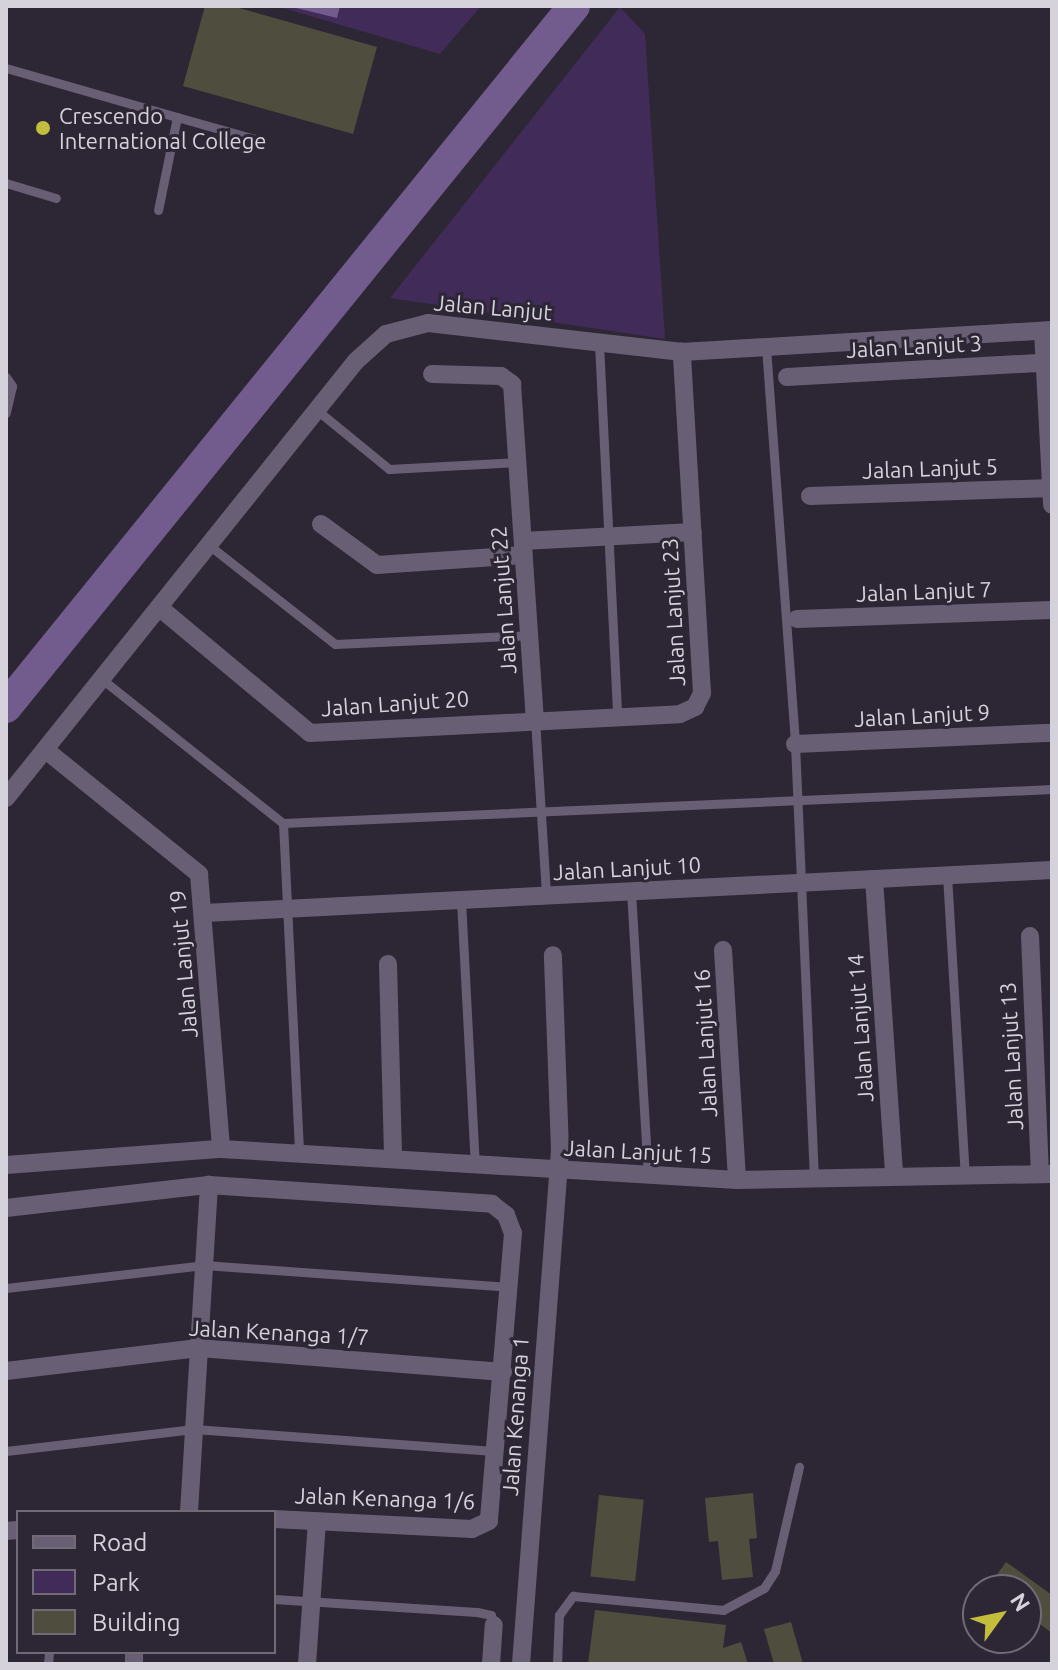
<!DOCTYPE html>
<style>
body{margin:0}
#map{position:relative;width:1058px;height:1670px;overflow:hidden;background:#2d2735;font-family:Ubuntu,sans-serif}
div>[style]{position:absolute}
.green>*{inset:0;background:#412b58}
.water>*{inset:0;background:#725b8d}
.river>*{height:32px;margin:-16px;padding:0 16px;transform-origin:16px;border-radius:16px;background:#725b8d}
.building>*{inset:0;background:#4f4e3e;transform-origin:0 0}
.service>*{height:9px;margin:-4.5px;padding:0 4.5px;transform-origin:4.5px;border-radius:4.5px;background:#695f75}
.minor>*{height:18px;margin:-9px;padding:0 9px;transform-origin:9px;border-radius:9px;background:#695f75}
.dots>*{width:22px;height:22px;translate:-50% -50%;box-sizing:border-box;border:4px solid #2d2735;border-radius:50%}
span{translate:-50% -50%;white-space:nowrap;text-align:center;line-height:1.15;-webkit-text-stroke:6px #2d2735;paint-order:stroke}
.poi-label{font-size:22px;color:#d6d2db}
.left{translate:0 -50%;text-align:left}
.street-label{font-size:22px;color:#d6d2db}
.frame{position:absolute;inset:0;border:8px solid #d6d2db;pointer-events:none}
.legend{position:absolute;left:16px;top:1510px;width:260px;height:144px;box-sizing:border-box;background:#2d2735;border:2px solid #716b77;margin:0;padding:10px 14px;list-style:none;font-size:24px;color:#d6d2db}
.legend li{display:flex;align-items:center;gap:16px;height:40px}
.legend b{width:40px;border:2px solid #716b77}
.north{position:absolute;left:962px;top:1574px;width:80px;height:80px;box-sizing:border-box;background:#2d2735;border:2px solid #716b77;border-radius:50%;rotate:57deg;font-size:22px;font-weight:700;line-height:32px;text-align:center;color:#d6d2db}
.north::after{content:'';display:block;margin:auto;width:28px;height:36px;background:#c3bd3e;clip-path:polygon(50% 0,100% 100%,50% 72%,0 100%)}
</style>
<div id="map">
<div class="green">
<i style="clip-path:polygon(276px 6px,481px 6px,440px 54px)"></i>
<i style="clip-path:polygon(620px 7px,645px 34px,665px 339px,390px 298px)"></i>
</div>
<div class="water">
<i style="clip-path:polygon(288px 6px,340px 6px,337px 18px)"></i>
</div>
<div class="river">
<i style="left:6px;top:707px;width:902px;rotate:-50.98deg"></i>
</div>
<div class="building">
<i style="clip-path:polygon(205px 6px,232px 6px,377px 47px,353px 134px,183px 86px)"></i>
<i style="clip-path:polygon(753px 1493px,757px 1538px,749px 1539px,753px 1577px,722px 1580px,718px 1541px,709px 1542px,705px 1498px)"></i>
<i style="left:599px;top:1495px;width:45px;height:82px;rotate:6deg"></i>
<i style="clip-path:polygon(1006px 1562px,1052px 1595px,1052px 1633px,1026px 1614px,1026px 1590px,988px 1587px)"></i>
<i style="clip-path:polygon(595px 1610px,726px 1625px,723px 1648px,741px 1642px,748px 1664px,588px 1664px)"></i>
<i style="clip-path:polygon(791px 1622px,803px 1664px,774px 1664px,764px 1629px)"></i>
</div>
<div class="service">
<i style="left:6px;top:68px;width:178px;rotate:16deg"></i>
<i style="left:177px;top:117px;width:95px;rotate:101.5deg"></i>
<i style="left:177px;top:117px;width:88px;rotate:15.8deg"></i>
<i style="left:6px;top:183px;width:52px;rotate:16.7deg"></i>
<i style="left:599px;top:343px;width:372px;rotate:87.2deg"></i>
<i style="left:766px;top:347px;width:398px;rotate:85.8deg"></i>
<i style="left:795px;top:744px;width:434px;rotate:87.5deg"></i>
<i style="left:6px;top:377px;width:11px;rotate:56deg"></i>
<i style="left:12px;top:386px;width:28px;rotate:103deg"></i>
<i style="left:318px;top:411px;width:92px;rotate:39.2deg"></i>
<i style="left:389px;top:469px;width:130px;rotate:-3.1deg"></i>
<i style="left:210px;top:546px;width:159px;rotate:38.1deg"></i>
<i style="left:335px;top:644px;width:195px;rotate:-2.6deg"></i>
<i style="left:103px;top:680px;width:230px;rotate:38.5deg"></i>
<i style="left:283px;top:823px;width:330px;rotate:87.2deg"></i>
<i style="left:535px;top:719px;width:177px;rotate:86.4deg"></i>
<i style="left:283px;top:823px;width:770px;rotate:-2.53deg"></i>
<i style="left:947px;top:875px;width:300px;rotate:86.6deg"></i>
<i style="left:631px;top:891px;width:286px;rotate:86.6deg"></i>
<i style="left:461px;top:900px;width:264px;rotate:87deg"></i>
<i style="left:6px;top:1288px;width:199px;rotate:-6.6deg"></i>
<i style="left:204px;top:1265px;width:306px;rotate:4.1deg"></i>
<i style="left:6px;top:1451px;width:189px;rotate:-6.7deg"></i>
<i style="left:194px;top:1429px;width:304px;rotate:4.2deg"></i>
<i style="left:274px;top:1599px;width:203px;rotate:3.7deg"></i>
<i style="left:477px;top:1612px;width:14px;rotate:12deg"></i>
<i style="left:491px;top:1615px;width:10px;rotate:73deg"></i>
<i style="left:48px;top:1664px;width:12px;rotate:-85deg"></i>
<i style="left:557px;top:1664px;width:49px;rotate:-87.7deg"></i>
<i style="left:559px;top:1615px;width:24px;rotate:-54deg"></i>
<i style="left:573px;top:1596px;width:151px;rotate:5.3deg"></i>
<i style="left:723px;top:1610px;width:47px;rotate:-28.2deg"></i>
<i style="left:764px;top:1588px;width:20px;rotate:-57deg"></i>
<i style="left:775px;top:1571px;width:107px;rotate:-77deg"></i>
</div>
<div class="minor">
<i style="left:1043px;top:331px;width:174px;rotate:87deg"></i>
<i style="left:432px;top:374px;width:69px;rotate:1.7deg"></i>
<i style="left:501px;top:376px;width:14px;rotate:36deg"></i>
<i style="left:512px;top:384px;width:335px;rotate:86.1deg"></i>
<i style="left:787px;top:377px;width:265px;rotate:-3.2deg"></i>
<i style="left:810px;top:496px;width:242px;rotate:-1.9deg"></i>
<i style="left:321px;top:524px;width:69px;rotate:36.2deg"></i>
<i style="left:377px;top:565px;width:147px;rotate:-3.9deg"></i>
<i style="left:523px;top:541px;width:170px;rotate:-3deg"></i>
<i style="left:160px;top:608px;width:195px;rotate:39.8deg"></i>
<i style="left:310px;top:733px;width:370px;rotate:-2.9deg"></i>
<i style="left:680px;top:714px;width:17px;rotate:-25deg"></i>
<i style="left:695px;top:707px;width:16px;rotate:-63deg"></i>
<i style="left:702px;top:693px;width:342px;rotate:-93.4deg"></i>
<i style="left:797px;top:619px;width:255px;rotate:-2deg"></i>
<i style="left:795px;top:744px;width:257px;rotate:-2.5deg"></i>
<i style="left:47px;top:751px;width:196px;rotate:39deg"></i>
<i style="left:199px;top:874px;width:276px;rotate:85.4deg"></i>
<i style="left:6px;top:798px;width:560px;rotate:-51.31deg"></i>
<i style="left:356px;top:361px;width:40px;rotate:-42deg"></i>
<i style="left:386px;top:334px;width:43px;rotate:-14.7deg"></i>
<i style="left:428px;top:323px;width:256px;rotate:6.5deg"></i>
<i style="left:682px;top:352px;width:371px;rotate:-3.4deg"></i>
<i style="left:874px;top:879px;width:296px;rotate:86.1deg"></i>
<i style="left:204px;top:913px;width:849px;rotate:-2.9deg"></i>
<i style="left:1030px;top:936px;width:238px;rotate:87.6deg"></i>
<i style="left:723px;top:950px;width:230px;rotate:86.5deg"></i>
<i style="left:388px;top:964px;width:193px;rotate:88.5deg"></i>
<i style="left:6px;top:1165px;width:216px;rotate:-4.3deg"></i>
<i style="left:221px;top:1149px;width:517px;rotate:3.44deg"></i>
<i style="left:737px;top:1180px;width:315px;rotate:-1.1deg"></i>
<i style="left:6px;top:1208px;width:204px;rotate:-6.5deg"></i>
<i style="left:209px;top:1185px;width:284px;rotate:3.8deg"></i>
<i style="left:492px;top:1204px;width:18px;rotate:38deg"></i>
<i style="left:506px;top:1215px;width:19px;rotate:69deg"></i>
<i style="left:513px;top:1233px;width:289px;rotate:94.8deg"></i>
<i style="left:489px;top:1521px;width:19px;rotate:155deg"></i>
<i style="left:472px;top:1529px;width:198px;rotate:-177.1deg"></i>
<i style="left:6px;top:1371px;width:194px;rotate:-6.8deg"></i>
<i style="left:199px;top:1348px;width:305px;rotate:4.5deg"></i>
<i style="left:189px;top:1512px;width:328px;rotate:-86.5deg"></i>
<i style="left:6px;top:1531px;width:12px;rotate:-5deg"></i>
<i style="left:134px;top:1664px;width:12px;rotate:-90deg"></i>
<i style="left:307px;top:1664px;width:142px;rotate:-86deg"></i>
<i style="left:491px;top:1664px;width:39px;rotate:-86deg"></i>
<i style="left:521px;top:1664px;width:515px;rotate:-85.66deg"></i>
<i style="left:560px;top:1150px;width:195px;rotate:-92.1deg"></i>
</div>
<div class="dots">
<i style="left:43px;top:128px;background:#c3bd3e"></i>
</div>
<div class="poi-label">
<span class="left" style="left:59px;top:128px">Crescendo<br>International College</span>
</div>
<div class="street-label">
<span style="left:493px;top:307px;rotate:5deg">Jalan Lanjut</span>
<span style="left:914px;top:346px;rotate:-3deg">Jalan Lanjut 3</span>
<span style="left:930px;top:468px;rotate:-2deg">Jalan Lanjut 5</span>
<span style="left:924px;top:591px;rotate:-2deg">Jalan Lanjut 7</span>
<span style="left:503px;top:600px;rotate:-94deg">Jalan Lanjut 22</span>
<span style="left:673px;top:612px;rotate:-93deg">Jalan Lanjut 23</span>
<span style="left:395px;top:703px;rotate:-4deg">Jalan Lanjut 20</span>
<span style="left:922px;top:715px;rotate:-3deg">Jalan Lanjut 9</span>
<span style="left:627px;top:868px;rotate:-3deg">Jalan Lanjut 10</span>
<span style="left:183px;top:964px;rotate:-95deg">Jalan Lanjut 19</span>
<span style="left:860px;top:1028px;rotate:-94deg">Jalan Lanjut 14</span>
<span style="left:705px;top:1043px;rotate:-93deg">Jalan Lanjut 16</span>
<span style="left:1011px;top:1056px;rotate:-93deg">Jalan Lanjut 13</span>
<span style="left:638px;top:1151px;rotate:3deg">Jalan Lanjut 15</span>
<span style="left:279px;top:1332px;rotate:3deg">Jalan Kenanga 1/7</span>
<span style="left:515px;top:1416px;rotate:-86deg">Jalan Kenanga 1</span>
<span style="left:385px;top:1498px;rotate:2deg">Jalan Kenanga 1/6</span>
</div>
<div class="frame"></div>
<ul class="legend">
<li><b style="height:10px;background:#695f75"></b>Road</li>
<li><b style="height:22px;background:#412b58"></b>Park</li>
<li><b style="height:22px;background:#4f4e3e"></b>Building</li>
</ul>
<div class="north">N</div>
</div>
